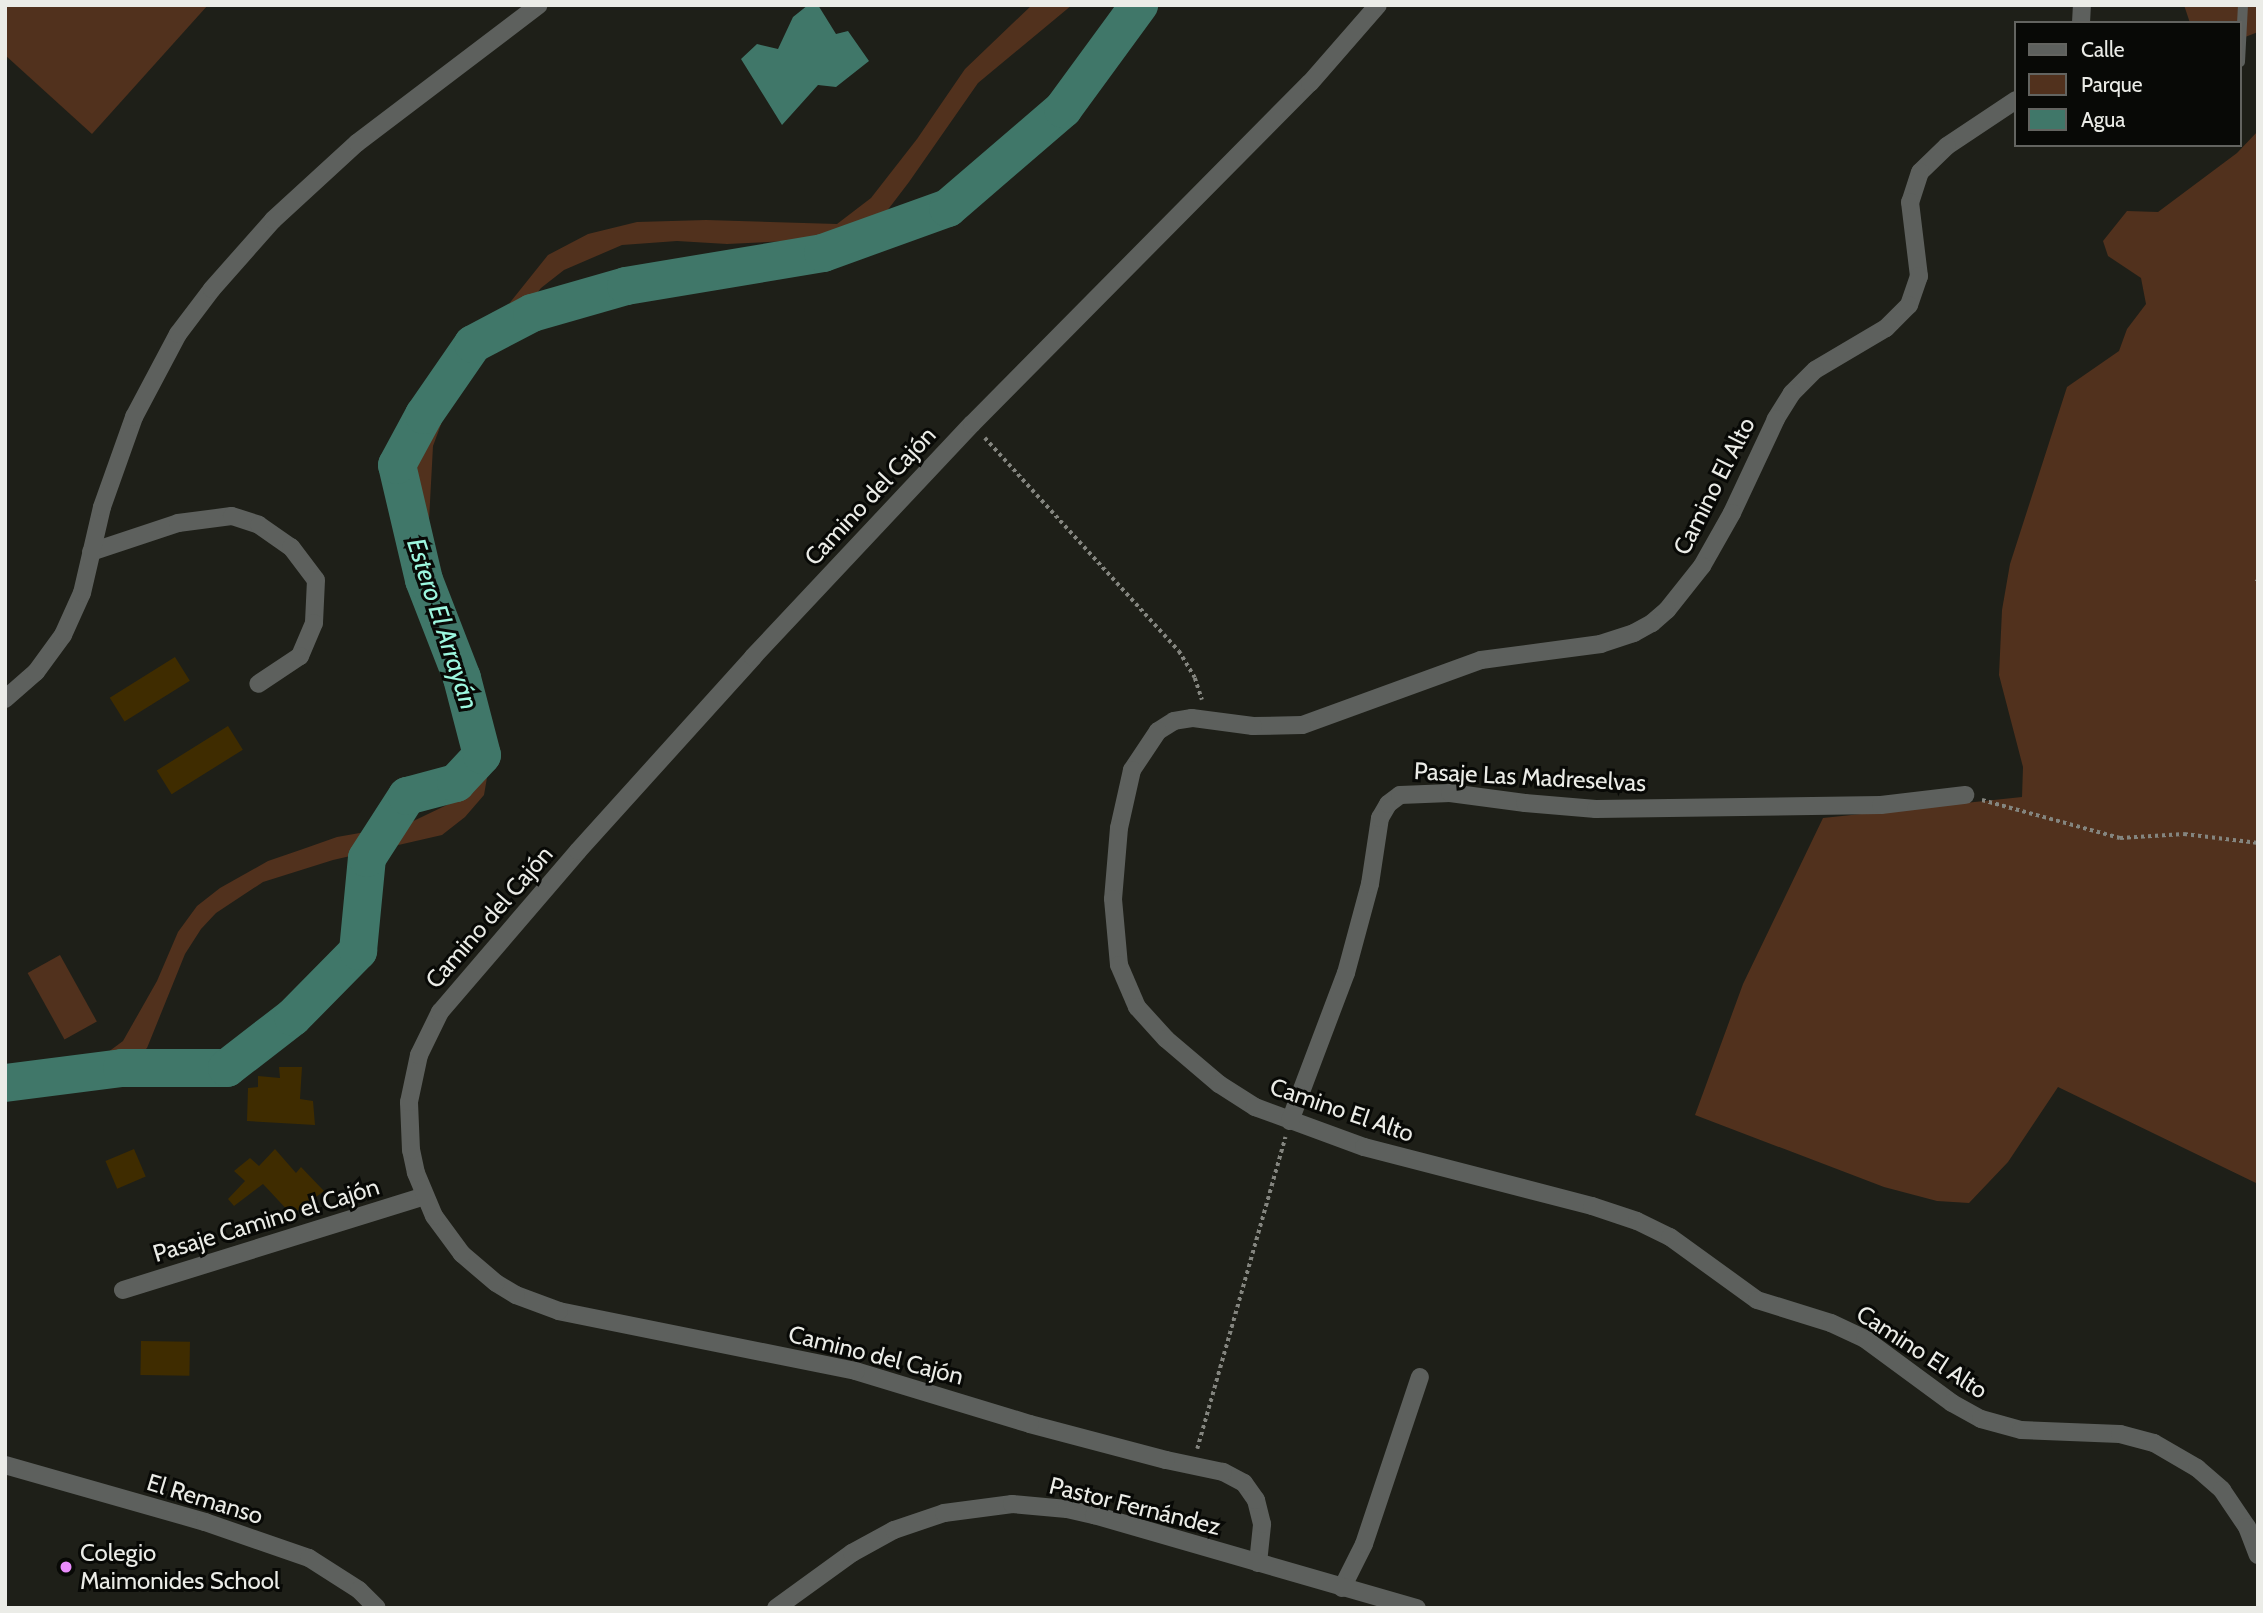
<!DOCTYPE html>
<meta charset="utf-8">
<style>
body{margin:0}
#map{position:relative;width:2263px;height:1613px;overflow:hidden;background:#1e1f18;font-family:Cabin,sans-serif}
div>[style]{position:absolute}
.green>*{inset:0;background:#51311d;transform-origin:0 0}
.water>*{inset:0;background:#407769}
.river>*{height:38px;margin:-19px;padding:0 19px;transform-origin:19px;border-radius:19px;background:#407769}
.building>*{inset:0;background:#3f2c00;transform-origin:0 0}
.path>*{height:3.5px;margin-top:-1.75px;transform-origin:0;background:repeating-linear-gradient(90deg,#84857f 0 3.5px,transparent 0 7px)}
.service>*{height:10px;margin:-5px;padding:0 5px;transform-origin:5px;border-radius:5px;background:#5d605d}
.minor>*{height:18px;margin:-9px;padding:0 9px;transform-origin:9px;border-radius:9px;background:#5d605d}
.dots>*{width:19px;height:19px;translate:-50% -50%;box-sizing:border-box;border:4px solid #080906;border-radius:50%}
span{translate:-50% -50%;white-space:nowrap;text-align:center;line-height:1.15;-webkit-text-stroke:6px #080906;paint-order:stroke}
.street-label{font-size:24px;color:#ebece7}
.poi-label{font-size:24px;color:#ebece7}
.left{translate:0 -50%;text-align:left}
.water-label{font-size:26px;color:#9df7df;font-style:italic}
.frame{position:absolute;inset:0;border:7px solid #ebece7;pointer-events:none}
.legend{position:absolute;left:2014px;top:21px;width:228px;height:126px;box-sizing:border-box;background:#080906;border:2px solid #636460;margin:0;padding:9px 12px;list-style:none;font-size:21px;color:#ebece7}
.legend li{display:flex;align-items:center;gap:14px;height:35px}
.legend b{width:35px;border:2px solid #636460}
</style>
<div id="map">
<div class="green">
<i style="clip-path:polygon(5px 5px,208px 5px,92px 134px,5px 55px)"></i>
<i style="clip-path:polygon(1032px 5px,1072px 5px,978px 83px,909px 182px,877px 224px,866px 234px,831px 239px,727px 244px,677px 241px,622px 245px,564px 270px,541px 288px,474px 373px,443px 419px,433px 446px,429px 521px,442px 601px,480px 688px,493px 743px,484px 795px,465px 817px,442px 835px,333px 860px,263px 882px,216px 913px,201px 929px,185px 954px,147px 1048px,132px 1061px,102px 1078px,5px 1099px,5px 1081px,96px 1061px,123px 1041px,157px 981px,178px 932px,197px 906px,220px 888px,268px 861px,303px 849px,337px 837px,405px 825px,451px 803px,468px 781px,472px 765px,474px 722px,447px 665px,431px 617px,412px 499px,413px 463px,421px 421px,440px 390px,548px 255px,588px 234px,637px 222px,706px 220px,837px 224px,871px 198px,917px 139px,965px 69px)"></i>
<i style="clip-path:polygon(2184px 5px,2258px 5px,2258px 32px,2240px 39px,2240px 23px,2190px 23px)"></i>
<i style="clip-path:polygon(2258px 131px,2258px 1184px,2058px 1087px,2008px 1162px,1969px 1203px,1937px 1201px,1884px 1187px,1695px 1115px,1743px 984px,1823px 818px,2022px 797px,2023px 767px,1999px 675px,2002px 610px,2010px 564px,2067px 387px,2119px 351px,2127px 329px,2146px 304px,2141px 278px,2108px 256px,2103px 241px,2127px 211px,2158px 212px,2237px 153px)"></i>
<i style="left:60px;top:955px;width:76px;height:37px;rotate:61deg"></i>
</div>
<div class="water">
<i style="clip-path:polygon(808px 5px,818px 5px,836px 34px,848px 31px,869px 61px,836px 87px,818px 85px,782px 125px,741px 59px,757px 44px,778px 49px,793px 17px)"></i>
</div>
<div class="river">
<i style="left:5px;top:1083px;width:118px;rotate:-7.3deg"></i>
<i style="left:122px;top:1068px;width:105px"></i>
<i style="left:227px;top:1068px;width:83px;rotate:-37.7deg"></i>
<i style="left:293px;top:1017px;width:93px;rotate:-45.4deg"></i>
<i style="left:358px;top:951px;width:93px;rotate:-84.5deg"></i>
<i style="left:367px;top:858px;width:74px;rotate:-57.2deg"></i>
<i style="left:407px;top:796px;width:51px;rotate:-14.9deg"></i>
<i style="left:456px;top:783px;width:38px;rotate:-47deg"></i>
<i style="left:482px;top:755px;width:80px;rotate:-104.6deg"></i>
<i style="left:462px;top:678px;width:105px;rotate:-111.2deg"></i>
<i style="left:424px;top:580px;width:118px;rotate:-103.2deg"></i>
<i style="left:397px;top:465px;width:57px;rotate:-61.6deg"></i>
<i style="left:424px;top:415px;width:86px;rotate:-55.4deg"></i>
<i style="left:473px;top:344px;width:67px;rotate:-27.7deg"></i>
<i style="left:532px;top:313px;width:98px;rotate:-16deg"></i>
<i style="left:626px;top:286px;width:200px;rotate:-9.5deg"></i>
<i style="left:823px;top:253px;width:133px;rotate:-19.8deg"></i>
<i style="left:948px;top:208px;width:152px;rotate:-40.7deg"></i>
<i style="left:1063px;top:109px;width:129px;rotate:-53.8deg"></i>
</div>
<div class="building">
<i style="left:175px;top:657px;width:28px;height:77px;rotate:58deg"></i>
<i style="left:228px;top:726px;width:28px;height:84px;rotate:58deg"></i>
<i style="clip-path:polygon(279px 1067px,302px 1067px,300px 1099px,313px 1101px,315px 1125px,247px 1121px,248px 1088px,258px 1087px,258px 1076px,280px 1078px)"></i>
<i style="left:134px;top:1149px;width:30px;height:31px;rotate:67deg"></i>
<i style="clip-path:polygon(275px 1149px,296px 1173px,301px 1167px,324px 1191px,292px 1215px,263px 1184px,234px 1206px,228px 1199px,245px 1181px,234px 1171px,250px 1158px,259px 1166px)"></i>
<i style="left:141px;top:1341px;width:49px;height:34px;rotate:1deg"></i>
</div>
<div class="path">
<i style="left:985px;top:438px;width:288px;rotate:47.7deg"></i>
<i style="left:1179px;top:651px;width:31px;rotate:59deg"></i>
<i style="left:1195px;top:678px;width:23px;rotate:72deg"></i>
<i style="left:2256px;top:582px;width:3px;rotate:-45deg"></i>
<i style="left:1982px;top:800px;width:143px;rotate:15.4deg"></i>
<i style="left:2120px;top:838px;width:64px;rotate:-3.6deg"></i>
<i style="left:2184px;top:834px;width:75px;rotate:6.9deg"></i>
<i style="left:1197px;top:1449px;width:324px;rotate:-74.2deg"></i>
</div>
<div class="service">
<i style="left:2240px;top:62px;width:57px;rotate:-87deg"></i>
</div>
<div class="minor">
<i style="left:2081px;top:23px;width:18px;rotate:-87deg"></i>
<i style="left:2016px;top:100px;width:83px;rotate:146.3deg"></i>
<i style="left:1947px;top:146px;width:37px;rotate:136deg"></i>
<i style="left:1920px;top:172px;width:32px;rotate:108deg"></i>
<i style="left:1910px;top:202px;width:75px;rotate:83.1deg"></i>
<i style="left:1919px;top:276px;width:31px;rotate:109deg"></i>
<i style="left:1909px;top:305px;width:33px;rotate:135deg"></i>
<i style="left:1886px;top:328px;width:82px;rotate:149.4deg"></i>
<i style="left:1815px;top:370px;width:33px;rotate:135deg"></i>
<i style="left:1792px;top:393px;width:31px;rotate:122deg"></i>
<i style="left:1776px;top:419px;width:104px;rotate:115.1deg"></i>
<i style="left:1732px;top:513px;width:61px;rotate:119.5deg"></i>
<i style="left:1702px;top:566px;width:56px;rotate:128.5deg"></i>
<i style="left:1667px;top:610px;width:20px;rotate:139deg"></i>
<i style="left:1652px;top:623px;width:21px;rotate:151deg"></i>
<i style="left:1634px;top:633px;width:35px;rotate:162deg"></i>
<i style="left:1601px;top:644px;width:121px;rotate:172.4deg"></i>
<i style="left:1481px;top:660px;width:190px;rotate:160deg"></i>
<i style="left:1302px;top:725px;width:49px;rotate:178.8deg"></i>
<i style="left:1253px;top:726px;width:62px;rotate:-172.5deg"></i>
<i style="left:1192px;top:718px;width:18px;rotate:171deg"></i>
<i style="left:1174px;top:721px;width:19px;rotate:148deg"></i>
<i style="left:1158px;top:731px;width:47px;rotate:123.7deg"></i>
<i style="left:1132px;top:770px;width:59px;rotate:102.6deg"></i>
<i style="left:1119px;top:828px;width:71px;rotate:94.8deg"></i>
<i style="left:1113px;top:899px;width:66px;rotate:84.8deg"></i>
<i style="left:1119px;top:965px;width:46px;rotate:66.8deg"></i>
<i style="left:1137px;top:1007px;width:43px;rotate:47.8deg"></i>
<i style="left:1166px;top:1039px;width:70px;rotate:40.3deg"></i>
<i style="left:1219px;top:1084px;width:43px;rotate:32.6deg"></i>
<i style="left:1255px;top:1107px;width:116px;rotate:20.2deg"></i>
<i style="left:1364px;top:1147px;width:236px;rotate:14.5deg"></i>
<i style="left:1592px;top:1206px;width:47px;rotate:18.4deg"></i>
<i style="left:1637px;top:1221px;width:37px;rotate:26deg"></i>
<i style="left:1670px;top:1237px;width:107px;rotate:35.9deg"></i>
<i style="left:1757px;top:1300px;width:77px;rotate:17.3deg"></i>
<i style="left:1831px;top:1323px;width:38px;rotate:25deg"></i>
<i style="left:1865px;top:1339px;width:108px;rotate:36.3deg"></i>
<i style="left:1952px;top:1403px;width:33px;rotate:29deg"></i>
<i style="left:1981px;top:1419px;width:41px;rotate:15.4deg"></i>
<i style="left:2021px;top:1430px;width:99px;rotate:2.3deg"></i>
<i style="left:2120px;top:1434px;width:35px;rotate:15deg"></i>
<i style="left:2154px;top:1443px;width:50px;rotate:30.2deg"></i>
<i style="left:2197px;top:1468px;width:33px;rotate:41deg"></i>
<i style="left:2222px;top:1490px;width:45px;rotate:56deg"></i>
<i style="left:2247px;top:1527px;width:30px;rotate:69deg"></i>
<i style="left:91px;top:552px;width:92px;rotate:-18.4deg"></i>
<i style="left:178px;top:523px;width:54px;rotate:-7.4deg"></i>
<i style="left:232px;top:516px;width:28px;rotate:18deg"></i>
<i style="left:259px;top:525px;width:39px;rotate:35deg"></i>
<i style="left:291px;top:547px;width:41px;rotate:52.9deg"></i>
<i style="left:316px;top:580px;width:43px;rotate:92.7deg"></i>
<i style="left:314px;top:623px;width:36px;rotate:113deg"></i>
<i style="left:300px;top:656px;width:50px;rotate:146.3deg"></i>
<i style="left:5px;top:699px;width:41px;rotate:-41.1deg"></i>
<i style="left:36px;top:672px;width:46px;rotate:-53.9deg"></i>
<i style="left:63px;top:635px;width:46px;rotate:-65.7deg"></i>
<i style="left:82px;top:593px;width:88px;rotate:-76.9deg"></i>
<i style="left:102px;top:507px;width:96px;rotate:-70.4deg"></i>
<i style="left:134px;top:417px;width:94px;rotate:-62.1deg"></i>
<i style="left:178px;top:334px;width:56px;rotate:-52.9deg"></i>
<i style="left:212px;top:289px;width:92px;rotate:-48.5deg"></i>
<i style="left:273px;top:220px;width:114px;rotate:-42.5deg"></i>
<i style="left:357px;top:143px;width:228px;rotate:-37.2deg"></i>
<i style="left:1290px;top:1121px;width:158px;rotate:-69.3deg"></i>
<i style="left:1346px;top:973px;width:92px;rotate:-74.9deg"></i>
<i style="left:1370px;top:884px;width:67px;rotate:-81.4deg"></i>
<i style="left:1380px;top:818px;width:16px;rotate:-60deg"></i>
<i style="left:1388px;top:804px;width:15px;rotate:-37deg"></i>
<i style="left:1400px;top:795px;width:50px;rotate:-2.3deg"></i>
<i style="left:1450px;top:793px;width:76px;rotate:7.6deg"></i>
<i style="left:1525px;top:803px;width:71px;rotate:4.8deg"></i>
<i style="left:1596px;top:809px;width:285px;rotate:-0.8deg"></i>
<i style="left:1881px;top:805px;width:85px;rotate:-6.8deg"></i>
<i style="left:123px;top:1290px;width:315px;rotate:-17.3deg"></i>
<i style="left:5px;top:1465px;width:208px;rotate:15.9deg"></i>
<i style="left:205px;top:1522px;width:110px;rotate:19.1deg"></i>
<i style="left:309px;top:1558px;width:59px;rotate:32.6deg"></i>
<i style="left:359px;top:1590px;width:25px;rotate:45deg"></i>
<i style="left:1258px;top:1563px;width:39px;rotate:-84deg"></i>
<i style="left:1262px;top:1524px;width:25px;rotate:-104deg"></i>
<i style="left:1256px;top:1500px;width:21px;rotate:-125deg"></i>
<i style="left:1244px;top:1483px;width:24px;rotate:-152deg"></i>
<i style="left:1223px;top:1472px;width:58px;rotate:-168.1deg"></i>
<i style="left:1166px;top:1460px;width:141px;rotate:-165.2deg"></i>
<i style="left:1030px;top:1424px;width:182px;rotate:-163.1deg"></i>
<i style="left:856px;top:1371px;width:303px;rotate:-168.6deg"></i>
<i style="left:559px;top:1311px;width:46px;rotate:-159.6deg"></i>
<i style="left:516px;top:1295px;width:23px;rotate:-149deg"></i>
<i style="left:496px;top:1283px;width:45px;rotate:-139.5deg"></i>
<i style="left:462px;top:1254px;width:47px;rotate:-126.4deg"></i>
<i style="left:434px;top:1216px;width:47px;rotate:-112.7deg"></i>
<i style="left:416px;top:1173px;width:24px;rotate:-102deg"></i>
<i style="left:411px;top:1150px;width:48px;rotate:-92.4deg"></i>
<i style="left:409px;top:1102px;width:48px;rotate:-78deg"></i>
<i style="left:419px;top:1055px;width:48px;rotate:-64deg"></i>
<i style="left:440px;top:1012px;width:212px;rotate:-49.4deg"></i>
<i style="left:578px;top:851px;width:261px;rotate:-47.9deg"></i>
<i style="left:753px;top:657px;width:320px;rotate:-46.8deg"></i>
<i style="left:972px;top:424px;width:480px;rotate:-45.3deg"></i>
<i style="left:1310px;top:83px;width:103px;rotate:-48.9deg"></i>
<i style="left:1342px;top:1588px;width:49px;rotate:-63.4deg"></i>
<i style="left:1364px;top:1544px;width:176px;rotate:-71.5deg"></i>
<i style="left:776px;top:1608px;width:94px;rotate:-35.9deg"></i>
<i style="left:852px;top:1553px;width:48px;rotate:-28.7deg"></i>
<i style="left:894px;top:1530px;width:53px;rotate:-18.8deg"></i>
<i style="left:944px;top:1513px;width:69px;rotate:-7.5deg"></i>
<i style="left:1012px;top:1504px;width:55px;rotate:5.2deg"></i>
<i style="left:1067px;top:1509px;width:28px;rotate:13deg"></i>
<i style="left:1094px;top:1515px;width:336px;rotate:16.1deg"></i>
</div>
<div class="dots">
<i style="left:66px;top:1567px;background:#ea8dfc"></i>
</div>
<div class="street-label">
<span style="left:1714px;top:486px;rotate:-63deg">Camino El Alto</span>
<span style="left:870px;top:496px;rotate:-47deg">Camino del Cajón</span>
<span style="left:1530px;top:777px;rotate:3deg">Pasaje Las Madreselvas</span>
<span style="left:489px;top:917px;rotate:-49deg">Camino del Cajón</span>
<span style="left:1342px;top:1110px;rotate:19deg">Camino El Alto</span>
<span style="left:266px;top:1220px;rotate:-17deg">Pasaje Camino el Cajón</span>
<span style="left:1922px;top:1352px;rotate:33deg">Camino El Alto</span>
<span style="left:876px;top:1355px;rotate:14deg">Camino del Cajón</span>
<span style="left:205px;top:1499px;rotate:17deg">El Remanso</span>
<span style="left:1135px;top:1506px;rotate:14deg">Pastor Fernández</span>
</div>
<div class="poi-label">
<span class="left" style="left:80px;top:1567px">Colegio<br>Maimonides School</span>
</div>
<div class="water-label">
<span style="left:442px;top:624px;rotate:72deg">Estero El Arrayán</span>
</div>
<div class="frame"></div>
<ul class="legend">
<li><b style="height:9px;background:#5d605d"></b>Calle</li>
<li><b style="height:19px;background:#51311d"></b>Parque</li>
<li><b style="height:19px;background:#407769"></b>Agua</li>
</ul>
</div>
